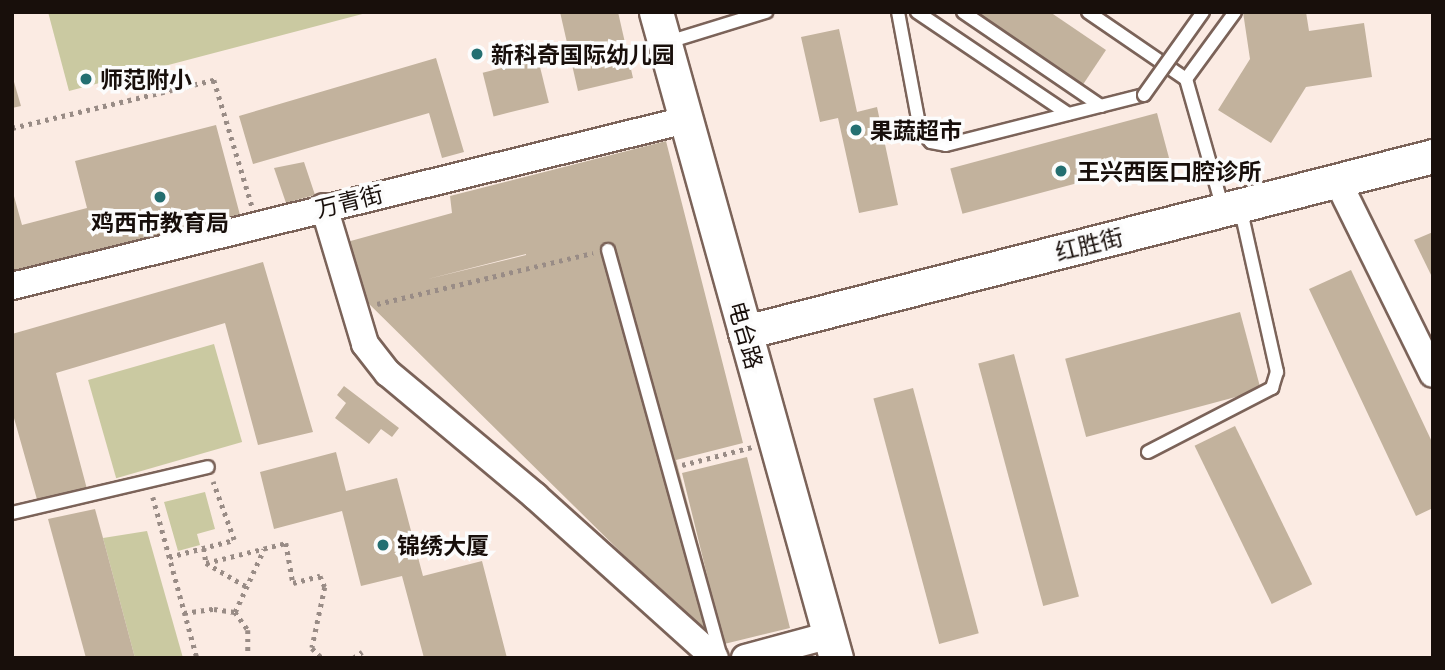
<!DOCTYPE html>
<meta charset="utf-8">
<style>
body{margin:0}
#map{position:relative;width:1445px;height:670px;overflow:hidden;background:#fbebe3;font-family:"Exo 2","Noto Sans SC",sans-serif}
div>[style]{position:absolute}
.green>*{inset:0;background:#cac9a1;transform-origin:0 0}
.building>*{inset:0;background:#c2b29d;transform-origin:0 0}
.path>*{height:4.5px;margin-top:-2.25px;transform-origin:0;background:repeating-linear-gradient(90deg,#998c86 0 3.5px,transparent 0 8.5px)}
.roads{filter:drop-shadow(2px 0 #7b6359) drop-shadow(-2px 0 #7b6359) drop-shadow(0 2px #7b6359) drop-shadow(0 -2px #7b6359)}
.service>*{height:12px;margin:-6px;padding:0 6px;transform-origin:6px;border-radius:6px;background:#fff}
.minor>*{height:26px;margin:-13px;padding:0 13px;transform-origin:13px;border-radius:13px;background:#fff}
.tertiary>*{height:33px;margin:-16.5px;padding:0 16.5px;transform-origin:16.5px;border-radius:16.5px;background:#fff}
.bridges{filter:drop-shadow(2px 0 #7b6359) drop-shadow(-2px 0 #7b6359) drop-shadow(0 2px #7b6359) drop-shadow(0 -2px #7b6359)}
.service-bridge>*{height:12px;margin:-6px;padding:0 6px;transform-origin:6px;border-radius:6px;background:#fff}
.dots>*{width:19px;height:19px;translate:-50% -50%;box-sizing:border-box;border:4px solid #fcfcfc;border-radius:50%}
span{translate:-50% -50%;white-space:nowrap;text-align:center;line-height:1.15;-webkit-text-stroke:7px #fcfcfc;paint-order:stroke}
.poi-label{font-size:23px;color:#180f0b;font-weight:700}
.left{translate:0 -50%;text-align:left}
.street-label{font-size:23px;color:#180f0b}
.frame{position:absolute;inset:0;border:14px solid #180f0b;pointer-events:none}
</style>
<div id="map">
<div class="green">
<i style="clip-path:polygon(48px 12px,370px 12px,69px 91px)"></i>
<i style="left:214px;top:344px;width:102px;height:131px;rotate:74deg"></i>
<i style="clip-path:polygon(205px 492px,215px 529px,197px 534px,200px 545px,178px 551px,164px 502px)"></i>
<i style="clip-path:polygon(147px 531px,183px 658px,135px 658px,103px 538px)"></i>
</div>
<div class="building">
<i style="clip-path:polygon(560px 12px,618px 12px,633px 78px,578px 91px)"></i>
<i style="clip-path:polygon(974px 12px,1050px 12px,1106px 50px,1082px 86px)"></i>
<i style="clip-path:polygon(1243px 12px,1306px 12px,1309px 31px,1364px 23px,1372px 77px,1306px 87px,1271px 143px,1218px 110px,1250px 59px)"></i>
<i style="clip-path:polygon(839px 29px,857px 112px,877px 107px,898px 205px,859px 213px,838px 118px,820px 122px,801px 37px)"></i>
<i style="clip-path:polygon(436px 58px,464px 152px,442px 158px,429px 113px,253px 164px,239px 116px)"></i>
<i style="left:538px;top:59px;width:45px;height:57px;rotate:76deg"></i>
<i style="clip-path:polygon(12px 75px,21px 106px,12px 108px)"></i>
<i style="left:1157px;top:113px;width:47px;height:214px;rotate:75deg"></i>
<i style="clip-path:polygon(216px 125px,240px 215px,12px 274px,12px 189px,22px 225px,87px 208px,75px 161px)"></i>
<i style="clip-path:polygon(evenodd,666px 141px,743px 443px,676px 460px,708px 579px,682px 473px,747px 457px,790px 628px,716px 646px,362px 297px,347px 242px,452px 213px,450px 196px,666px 141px,526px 254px,526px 255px,428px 279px,467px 269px,526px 254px)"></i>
<i style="clip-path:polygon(304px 162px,315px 195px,286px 203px,274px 168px)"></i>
<i style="clip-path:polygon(1433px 232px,1433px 279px,1414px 240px)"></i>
<i style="clip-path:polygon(263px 262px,313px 432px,258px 445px,225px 323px,56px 373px,87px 489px,38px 503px,12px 411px,12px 334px)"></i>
<i style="clip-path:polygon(1351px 270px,1433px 444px,1433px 508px,1416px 516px,1309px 289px)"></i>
<i style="left:1240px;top:312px;width:81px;height:181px;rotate:75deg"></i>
<i style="left:1014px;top:354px;width:251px;height:37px;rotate:75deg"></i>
<i style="clip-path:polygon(344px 386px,399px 428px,392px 437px,381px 429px,369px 444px,335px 418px,346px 403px,337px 395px)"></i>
<i style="left:913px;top:388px;width:254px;height:41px;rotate:75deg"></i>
<i style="left:1235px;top:426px;width:176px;height:45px;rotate:64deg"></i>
<i style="clip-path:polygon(336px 452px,346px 491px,397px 478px,423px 576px,482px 561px,507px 658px,424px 658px,402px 576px,361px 586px,342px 511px,274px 529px,260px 472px)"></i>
<i style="clip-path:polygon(95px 509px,103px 538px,135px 658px,86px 658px,48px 519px)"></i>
</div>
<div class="path">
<i style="left:12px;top:128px;width:208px;rotate:-13.4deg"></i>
<i style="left:214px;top:80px;width:132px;rotate:73.2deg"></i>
<i style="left:377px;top:304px;width:222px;rotate:-13.3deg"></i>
<i style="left:682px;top:465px;width:72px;rotate:-14.4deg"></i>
<i style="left:153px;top:497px;width:167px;rotate:74.7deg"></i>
<i style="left:204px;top:548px;width:15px;rotate:82deg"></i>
<i style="left:206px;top:563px;width:82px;rotate:-14deg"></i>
<i style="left:286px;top:543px;width:41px;rotate:80.1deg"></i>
<i style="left:293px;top:583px;width:28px;rotate:-15deg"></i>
<i style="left:320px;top:576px;width:12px;rotate:66deg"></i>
<i style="left:325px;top:587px;width:62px;rotate:102deg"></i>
<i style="left:312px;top:648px;width:14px;rotate:45deg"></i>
<i style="left:169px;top:557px;width:67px;rotate:-14.7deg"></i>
<i style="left:234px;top:540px;width:62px;rotate:-109.9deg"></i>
<i style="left:206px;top:563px;width:48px;rotate:30.3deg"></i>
<i style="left:235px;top:612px;width:69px;rotate:-65.3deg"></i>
<i style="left:184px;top:613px;width:30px;rotate:-8deg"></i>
<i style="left:214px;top:609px;width:21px;rotate:8deg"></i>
<i style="left:235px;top:612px;width:22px;rotate:54deg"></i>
<i style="left:248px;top:630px;width:28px;rotate:90deg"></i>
<i style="left:353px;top:658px;width:11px;rotate:-34deg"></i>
</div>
<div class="roads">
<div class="service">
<i style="left:898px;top:12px;width:119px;rotate:79.4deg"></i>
<i style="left:920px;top:129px;width:17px;rotate:50deg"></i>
<i style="left:931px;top:142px;width:15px;rotate:11deg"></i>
<i style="left:946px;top:145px;width:204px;rotate:-14.2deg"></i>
<i style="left:917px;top:12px;width:182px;rotate:34deg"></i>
<i style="left:963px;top:12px;width:167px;rotate:34.3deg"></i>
<i style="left:1088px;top:12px;width:119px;rotate:34.4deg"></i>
<i style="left:1186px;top:79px;width:135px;rotate:74.1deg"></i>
<i style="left:665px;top:43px;width:106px;rotate:-17.1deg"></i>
<i style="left:1186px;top:79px;width:83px;rotate:-53.8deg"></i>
<i style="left:608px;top:250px;width:422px;rotate:74.5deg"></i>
<i style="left:1148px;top:452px;width:140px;rotate:-27.3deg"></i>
<i style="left:1272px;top:388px;width:17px;rotate:-73deg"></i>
<i style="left:1277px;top:372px;width:169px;rotate:-102.6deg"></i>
<i style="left:12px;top:513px;width:201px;rotate:-13.2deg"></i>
</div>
<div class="minor">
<i style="left:1337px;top:180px;width:216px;rotate:63.7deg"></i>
<i style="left:324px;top:207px;width:143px;rotate:73.3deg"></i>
<i style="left:365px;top:344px;width:37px;rotate:52deg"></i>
<i style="left:388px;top:373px;width:192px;rotate:39.9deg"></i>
<i style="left:535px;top:496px;width:242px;rotate:42deg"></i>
<i style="left:12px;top:286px;width:694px;rotate:-13.84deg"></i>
<i style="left:745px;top:658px;width:88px;rotate:-15.1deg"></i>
</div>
<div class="tertiary">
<i style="left:656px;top:12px;width:671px;rotate:74.43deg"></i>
<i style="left:745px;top:332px;width:710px;rotate:-14.35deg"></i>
</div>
</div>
<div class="bridges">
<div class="service-bridge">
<i style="left:1144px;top:95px;width:102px;rotate:-54.6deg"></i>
</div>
</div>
<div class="dots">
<i style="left:477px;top:54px;background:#246f71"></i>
<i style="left:86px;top:79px;background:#246f71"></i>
<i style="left:856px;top:130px;background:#246f71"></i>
<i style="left:1061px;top:171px;background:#246f71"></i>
<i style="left:160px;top:197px;background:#246f71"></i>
<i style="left:383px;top:545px;background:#246f71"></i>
</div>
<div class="poi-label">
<span class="left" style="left:491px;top:54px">新科奇国际幼儿园</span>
<span class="left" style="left:100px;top:79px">师范附小</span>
<span class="left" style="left:870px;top:130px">果蔬超市</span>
<span class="left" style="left:1077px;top:171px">王兴西医口腔诊所</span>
<span style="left:160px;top:222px">鸡西市教育局</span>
<span class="left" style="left:397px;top:545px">锦绣大厦</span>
</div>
<div class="street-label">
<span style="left:349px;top:201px;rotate:-14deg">万青街</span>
<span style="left:1089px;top:244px;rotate:-14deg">红胜街</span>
<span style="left:746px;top:335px;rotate:74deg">电台路</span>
</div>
<div class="frame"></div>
</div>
